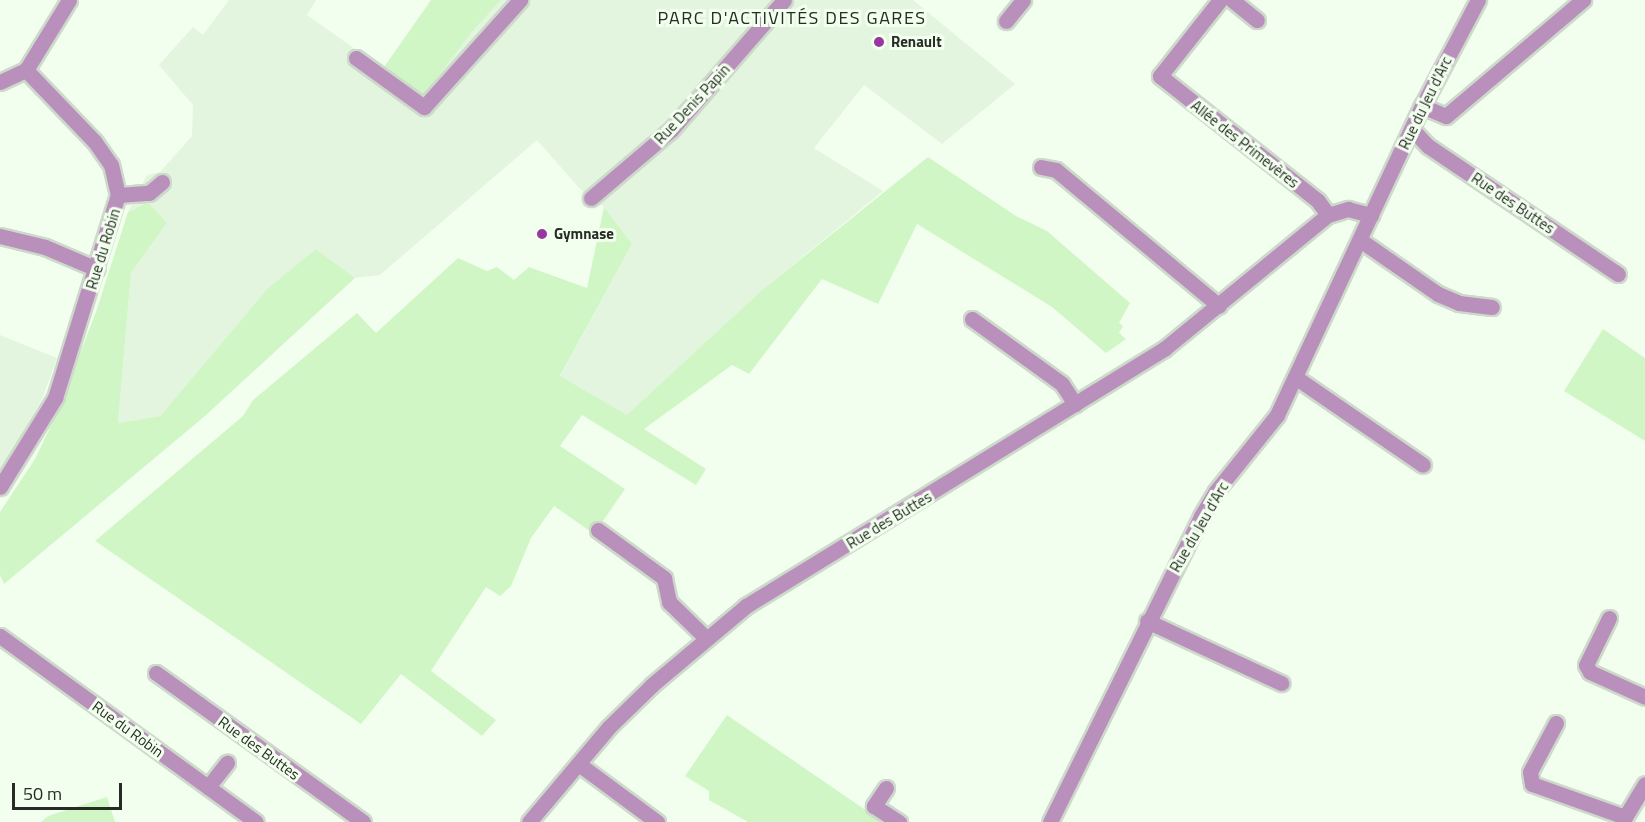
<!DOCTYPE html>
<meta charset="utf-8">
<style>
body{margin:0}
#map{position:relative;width:1645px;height:822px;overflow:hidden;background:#f2ffee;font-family:"Titillium Web",sans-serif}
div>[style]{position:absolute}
.built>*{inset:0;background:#e3f5de}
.green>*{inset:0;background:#d1f6c6}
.roads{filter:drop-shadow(2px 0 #cdd9ca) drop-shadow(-2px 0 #cdd9ca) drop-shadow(0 2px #cdd9ca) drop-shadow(0 -2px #cdd9ca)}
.minor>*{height:15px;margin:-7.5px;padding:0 7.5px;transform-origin:7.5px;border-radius:7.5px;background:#b890bb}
.dots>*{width:16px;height:16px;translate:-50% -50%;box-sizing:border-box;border:3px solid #f2ffee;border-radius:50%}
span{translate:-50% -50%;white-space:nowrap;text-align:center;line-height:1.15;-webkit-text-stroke:6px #f2ffee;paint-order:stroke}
.poi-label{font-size:15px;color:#262b24;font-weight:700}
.left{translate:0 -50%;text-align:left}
.street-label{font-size:15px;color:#262b24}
.quarter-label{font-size:18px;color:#242d21;letter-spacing:1.5px}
.scale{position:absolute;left:12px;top:783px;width:110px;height:27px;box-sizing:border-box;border:3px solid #262b24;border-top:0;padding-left:8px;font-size:18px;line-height:21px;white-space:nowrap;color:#262b24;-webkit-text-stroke:4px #f2ffee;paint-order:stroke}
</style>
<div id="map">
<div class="built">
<i style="clip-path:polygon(229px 0,316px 0,307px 15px,423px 97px,472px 32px,501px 0,913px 0,1015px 84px,942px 144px,864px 85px,814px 148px,883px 191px,761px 291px,627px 416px,560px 377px,632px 244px,604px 207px,580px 189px,537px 140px,380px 275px,355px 278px,316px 249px,268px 288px,160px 416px,118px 423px,131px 273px,167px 223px,148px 202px,128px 212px,147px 175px,160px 172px,192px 136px,193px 105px,159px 65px,193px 27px,203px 35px)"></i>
<i style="clip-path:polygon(0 335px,57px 358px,43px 397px,0 472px)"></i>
</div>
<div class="green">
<i style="clip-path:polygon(431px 0,501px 0,472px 32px,423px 97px,382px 70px)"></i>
<i style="clip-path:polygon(928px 157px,1016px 216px,1047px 231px,1130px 303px,1119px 323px,1123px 326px,1119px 333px,1126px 339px,1106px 353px,1052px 307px,917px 224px,878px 304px,822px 279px,749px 374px,732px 365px,644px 429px,706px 469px,696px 485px,582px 415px,560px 446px,625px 489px,594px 534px,554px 506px,531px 538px,511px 586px,500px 596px,486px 587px,431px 671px,496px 720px,482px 736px,401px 674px,361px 724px,95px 541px,243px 416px,253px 400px,357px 313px,376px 333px,458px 258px,487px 271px,497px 267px,514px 280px,529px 267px,587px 288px,604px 207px,632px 244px,560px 376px,627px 415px,761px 291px)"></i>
<i style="clip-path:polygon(148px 202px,167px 223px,131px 273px,118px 423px,160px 416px,268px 288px,316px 249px,355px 278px,205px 416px,4px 584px,0 575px,0 512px,35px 459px,57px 413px,96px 312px,128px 212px)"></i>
<i style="clip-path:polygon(1603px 329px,1645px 358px,1645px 441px,1564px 391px)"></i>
<i style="clip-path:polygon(727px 715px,883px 822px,748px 822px,709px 800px,709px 791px,685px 776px)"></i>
<i style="clip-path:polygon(107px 797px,115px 822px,41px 822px,48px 816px)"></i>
</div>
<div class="roads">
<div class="minor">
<i style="left:1220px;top:0;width:97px;rotate:128.3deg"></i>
<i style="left:1160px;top:76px;width:201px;rotate:38.3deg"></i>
<i style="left:1318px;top:201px;width:17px;rotate:54deg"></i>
<i style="left:1232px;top:0;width:32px;rotate:39deg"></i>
<i style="left:1006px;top:21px;width:27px;rotate:-51deg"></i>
<i style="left:356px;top:58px;width:84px;rotate:35.8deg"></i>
<i style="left:424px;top:107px;width:144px;rotate:-48.1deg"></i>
<i style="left:26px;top:70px;width:82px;rotate:-58.4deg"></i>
<i style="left:0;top:82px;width:29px;rotate:-25deg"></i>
<i style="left:1422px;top:106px;width:26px;rotate:23deg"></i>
<i style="left:1446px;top:116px;width:180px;rotate:-40.3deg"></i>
<i style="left:1412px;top:129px;width:23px;rotate:47deg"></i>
<i style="left:1428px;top:146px;width:229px;rotate:34deg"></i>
<i style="left:1041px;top:167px;width:15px;rotate:11deg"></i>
<i style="left:1056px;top:170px;width:212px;rotate:39.8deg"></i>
<i style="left:118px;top:195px;width:31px;rotate:-4deg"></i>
<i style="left:149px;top:193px;width:17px;rotate:-40deg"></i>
<i style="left:591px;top:198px;width:105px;rotate:-40.4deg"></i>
<i style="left:671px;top:130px;width:172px;rotate:-49deg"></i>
<i style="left:0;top:236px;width:46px;rotate:13.7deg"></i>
<i style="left:45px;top:247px;width:56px;rotate:22.9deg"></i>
<i style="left:1360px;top:240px;width:95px;rotate:34.7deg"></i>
<i style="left:1438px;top:294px;width:23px;rotate:23deg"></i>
<i style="left:1459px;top:303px;width:33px;rotate:7deg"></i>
<i style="left:972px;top:319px;width:111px;rotate:35.8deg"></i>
<i style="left:1062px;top:384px;width:24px;rotate:57deg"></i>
<i style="left:1295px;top:377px;width:155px;rotate:34.5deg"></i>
<i style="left:0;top:487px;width:105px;rotate:-58.3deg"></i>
<i style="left:55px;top:398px;width:213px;rotate:-72.8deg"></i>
<i style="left:118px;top:195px;width:31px;rotate:-103deg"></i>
<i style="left:111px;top:165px;width:29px;rotate:-125deg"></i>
<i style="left:94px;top:141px;width:98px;rotate:-133.8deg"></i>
<i style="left:598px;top:530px;width:82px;rotate:36deg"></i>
<i style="left:664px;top:578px;width:25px;rotate:78deg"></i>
<i style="left:669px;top:602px;width:52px;rotate:44.2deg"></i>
<i style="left:1609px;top:618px;width:52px;rotate:116.1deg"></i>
<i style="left:1586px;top:665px;width:8px;rotate:60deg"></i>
<i style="left:1590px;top:672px;width:60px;rotate:24.4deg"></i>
<i style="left:1147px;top:621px;width:148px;rotate:24.8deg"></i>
<i style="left:0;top:636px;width:316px;rotate:36deg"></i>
<i style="left:156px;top:673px;width:255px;rotate:35.7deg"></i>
<i style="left:1556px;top:723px;width:55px;rotate:118deg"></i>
<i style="left:1530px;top:772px;width:12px;rotate:81deg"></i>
<i style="left:1532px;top:784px;width:99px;rotate:19.5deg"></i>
<i style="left:580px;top:765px;width:96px;rotate:36.5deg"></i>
<i style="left:208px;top:787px;width:31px;rotate:-52deg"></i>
<i style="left:886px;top:788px;width:22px;rotate:124deg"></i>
<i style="left:874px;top:806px;width:30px;rotate:33deg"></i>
<i style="left:529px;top:822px;width:124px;rotate:-49.9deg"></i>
<i style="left:609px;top:727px;width:60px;rotate:-44.3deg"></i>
<i style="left:652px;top:685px;width:123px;rotate:-40deg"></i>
<i style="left:746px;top:606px;width:491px;rotate:-31.6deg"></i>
<i style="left:1164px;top:349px;width:212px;rotate:-39.3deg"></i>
<i style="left:1328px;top:215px;width:21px;rotate:-17deg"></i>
<i style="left:1348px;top:209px;width:24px;rotate:15deg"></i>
<i style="left:1050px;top:822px;width:341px;rotate:-63.7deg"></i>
<i style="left:1201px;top:516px;width:29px;rotate:-59deg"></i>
<i style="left:1216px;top:491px;width:97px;rotate:-51.2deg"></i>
<i style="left:1277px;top:415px;width:341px;rotate:-64.9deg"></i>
<i style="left:1422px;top:106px;width:120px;rotate:-62.2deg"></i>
<i style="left:1622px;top:822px;width:44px;rotate:-58.8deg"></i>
</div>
</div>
<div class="dots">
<i style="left:879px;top:42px;background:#9737a0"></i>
<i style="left:542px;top:234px;background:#9737a0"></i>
</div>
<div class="poi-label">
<span class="left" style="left:891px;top:42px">Renault</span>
<span class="left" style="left:554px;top:234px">Gymnase</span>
</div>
<div class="street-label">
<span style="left:1425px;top:103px;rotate:-64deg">Rue du Jeu d'Arc</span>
<span style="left:692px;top:104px;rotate:-47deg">Rue Denis Papin</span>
<span style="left:1245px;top:144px;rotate:38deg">Allée des Primevères</span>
<span style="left:1513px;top:203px;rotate:34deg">Rue des Buttes</span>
<span style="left:103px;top:249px;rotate:-73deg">Rue du Robin</span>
<span style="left:889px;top:520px;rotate:-31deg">Rue des Buttes</span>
<span style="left:1199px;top:527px;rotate:-60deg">Rue du Jeu d'Arc</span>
<span style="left:128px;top:729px;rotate:36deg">Rue du Robin</span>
<span style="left:259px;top:748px;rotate:36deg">Rue des Buttes</span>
</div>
<div class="quarter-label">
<span style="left:792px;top:18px">PARC D'ACTIVITÉS DES GARES</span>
</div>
<div class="scale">50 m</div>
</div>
